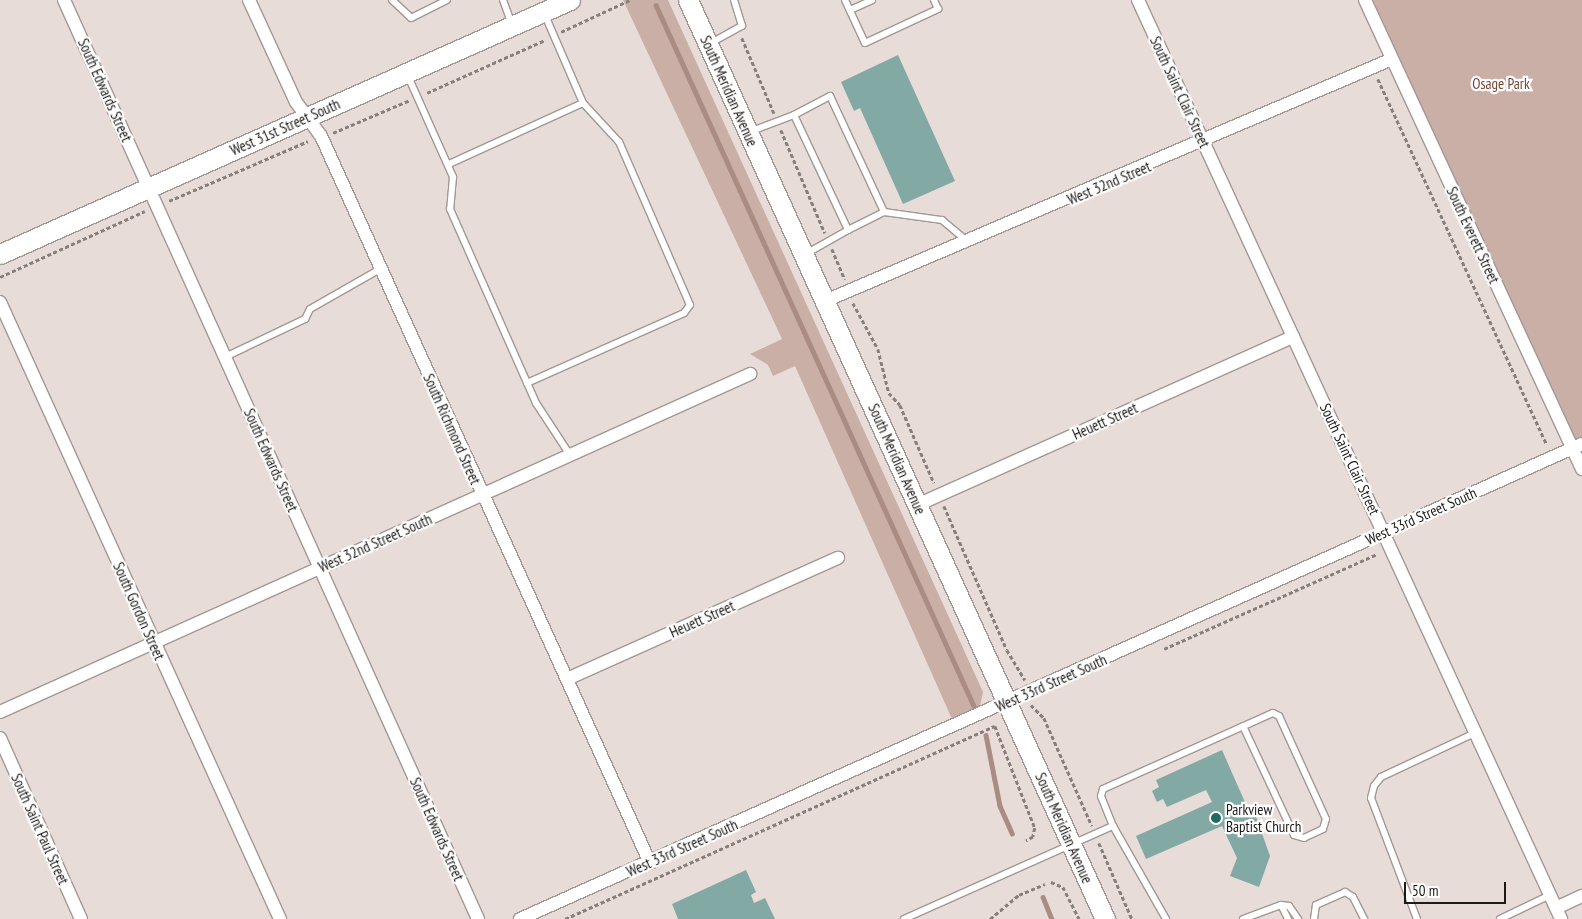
<!DOCTYPE html>
<style>
body{margin:0}
#map{position:relative;width:1582px;height:919px;overflow:hidden;background:#e8dcd8;font-family:"PT Sans Narrow",sans-serif}
div>[style]{position:absolute}
.green>*{inset:0;background:#caafa6}
.stream>*{height:4.5px;margin:-2.25px;padding:0 2.25px;transform-origin:2.25px;border-radius:2.25px;background:#ab8c82}
.building>*{inset:0;background:#83a9a4}
.path>*{height:2.5px;margin-top:-1.25px;transform-origin:0;background:repeating-linear-gradient(90deg,#877f7c 0 4px,transparent 0 6.5px)}
.roads{filter:drop-shadow(1px 0 #a39794) drop-shadow(-1px 0 #a39794) drop-shadow(0 1px #a39794) drop-shadow(0 -1px #a39794)}
.lane>*{height:6px;margin:-3px;padding:0 3px;transform-origin:3px;border-radius:3px;background:#fff}
.street>*{height:12px;margin:-6px;padding:0 6px;transform-origin:6px;border-radius:6px;background:#fff}
.secondary>*{height:19px;margin:-9.5px;padding:0 9.5px;transform-origin:9.5px;border-radius:9.5px;background:#fff}
.dots>*{width:14px;height:14px;translate:-50% -50%;box-sizing:border-box;border:2px solid #fff;border-radius:50%}
span{translate:-50% -50%;white-space:nowrap;text-align:center;line-height:1.15;-webkit-text-stroke:4.5px #fff;paint-order:stroke}
.park-label{font-size:15px;color:#774736}
.street-label{font-size:15px;color:#1e1a18}
.poi-label{font-size:15px;color:#1e1a18}
.left{translate:0 -50%;text-align:left}
.scale{position:absolute;left:1404px;top:882px;width:102px;height:22px;box-sizing:border-box;border:2px solid #1e1a18;border-top:0;padding-left:6px;font-size:15px;line-height:18px;white-space:nowrap;color:#1e1a18;-webkit-text-stroke:4px #fff;paint-order:stroke}
</style>
<div id="map">
<div class="green">
<i style="clip-path:polygon(623px 0,668px 0,983px 692px,980px 706px,952px 719px,795px 366px,773px 376px,768px 365px,750px 354px,782px 339px)"></i>
<i style="clip-path:polygon(1373px 0,1582px 0,1582px 437px,1574px 441px)"></i>
</div>
<div class="stream">
<i style="left:656px;top:5px;width:770px;rotate:65.6deg"></i>
<i style="left:986px;top:735px;width:72px;rotate:78.8deg"></i>
<i style="left:1000px;top:806px;width:30px;rotate:66deg"></i>
<i style="left:1043px;top:897px;width:24px;rotate:68deg"></i>
</div>
<div class="building">
<i style="clip-path:polygon(898px 55px,955px 181px,903px 204px,860px 108px,854px 111px,841px 82px)"></i>
<i style="clip-path:polygon(1222px 750px,1248px 809px,1253px 808px,1270px 856px,1259px 887px,1230px 876px,1237px 858px,1222px 826px,1146px 859px,1136px 836px,1212px 802px,1206px 790px,1167px 807px,1163px 799px,1157px 802px,1152px 791px,1159px 787px,1156px 780px)"></i>
<i style="clip-path:polygon(746px 870px,756px 892px,751px 895px,754px 903px,765px 898px,775px 919px,678px 919px,672px 904px)"></i>
</div>
<div class="path">
<i style="left:561px;top:32px;width:76px;rotate:-24.9deg"></i>
<i style="left:742px;top:38px;width:82px;rotate:66.9deg"></i>
<i style="left:1378px;top:79px;width:402px;rotate:65.2deg"></i>
<i style="left:427px;top:93px;width:129px;rotate:-24.2deg"></i>
<i style="left:781px;top:130px;width:112px;rotate:66.9deg"></i>
<i style="left:333px;top:133px;width:84px;rotate:-23.2deg"></i>
<i style="left:169px;top:201px;width:151px;rotate:-23.3deg"></i>
<i style="left:832px;top:249px;width:33px;rotate:67deg"></i>
<i style="left:0;top:277px;width:159px;rotate:-24.5deg"></i>
<i style="left:853px;top:303px;width:52px;rotate:61.5deg"></i>
<i style="left:878px;top:349px;width:45px;rotate:76deg"></i>
<i style="left:889px;top:393px;width:16px;rotate:47deg"></i>
<i style="left:900px;top:405px;width:85px;rotate:66.4deg"></i>
<i style="left:944px;top:506px;width:157px;rotate:66.4deg"></i>
<i style="left:1007px;top:650px;width:35px;rotate:59deg"></i>
<i style="left:1164px;top:649px;width:233px;rotate:-24deg"></i>
<i style="left:1031px;top:705px;width:18px;rotate:45deg"></i>
<i style="left:1044px;top:718px;width:118px;rotate:66deg"></i>
<i style="left:1099px;top:843px;width:83px;rotate:66.5deg"></i>
<i style="left:1051px;top:882px;width:13px;rotate:23deg"></i>
<i style="left:1063px;top:887px;width:36px;rotate:63deg"></i>
<i style="left:565px;top:919px;width:471px;rotate:-24.2deg"></i>
<i style="left:995px;top:726px;width:110px;rotate:68.6deg"></i>
<i style="left:1035px;top:828px;width:9px;rotate:103deg"></i>
<i style="left:1033px;top:837px;width:8px;rotate:150deg"></i>
<i style="left:990px;top:919px;width:38px;rotate:-40deg"></i>
<i style="left:1019px;top:895px;width:28px;rotate:-23deg"></i>
</div>
<div class="roads">
<div class="lane">
<i style="left:392px;top:0;width:26px;rotate:43deg"></i>
<i style="left:411px;top:18px;width:40px;rotate:-26.6deg"></i>
<i style="left:503px;top:0;width:27px;rotate:70deg"></i>
<i style="left:845px;top:0;width:47px;rotate:65.1deg"></i>
<i style="left:865px;top:43px;width:81px;rotate:-25deg"></i>
<i style="left:938px;top:9px;width:10px;rotate:-114deg"></i>
<i style="left:850px;top:10px;width:24px;rotate:-24deg"></i>
<i style="left:709px;top:44px;width:38px;rotate:-29deg"></i>
<i style="left:742px;top:26px;width:27px;rotate:-107deg"></i>
<i style="left:407px;top:74px;width:113px;rotate:65.9deg"></i>
<i style="left:453px;top:177px;width:32px;rotate:95deg"></i>
<i style="left:450px;top:209px;width:212px;rotate:66.1deg"></i>
<i style="left:536px;top:403px;width:62px;rotate:56.8deg"></i>
<i style="left:794px;top:115px;width:41px;rotate:-27.8deg"></i>
<i style="left:830px;top:96px;width:128px;rotate:65deg"></i>
<i style="left:749px;top:132px;width:48px;rotate:-20.7deg"></i>
<i style="left:794px;top:115px;width:127px;rotate:64.8deg"></i>
<i style="left:848px;top:230px;width:51px;rotate:150.4deg"></i>
<i style="left:449px;top:164px;width:147px;rotate:-24.5deg"></i>
<i style="left:848px;top:230px;width:40px;rotate:-26.6deg"></i>
<i style="left:884px;top:212px;width:59px;rotate:7.9deg"></i>
<i style="left:942px;top:220px;width:33px;rotate:40deg"></i>
<i style="left:225px;top:357px;width:89px;rotate:-25.4deg"></i>
<i style="left:305px;top:319px;width:11px;rotate:-63deg"></i>
<i style="left:310px;top:309px;width:81px;rotate:-29.7deg"></i>
<i style="left:527px;top:383px;width:172px;rotate:-24deg"></i>
<i style="left:684px;top:313px;width:10px;rotate:-53deg"></i>
<i style="left:690px;top:305px;width:178px;rotate:-113.5deg"></i>
<i style="left:619px;top:142px;width:53px;rotate:-132.7deg"></i>
<i style="left:583px;top:103px;width:98px;rotate:-113.4deg"></i>
<i style="left:1113px;top:826px;width:32px;rotate:-112deg"></i>
<i style="left:1101px;top:796px;width:7px;rotate:-74deg"></i>
<i style="left:1103px;top:789px;width:186px;rotate:-24.1deg"></i>
<i style="left:1273px;top:713px;width:7px;rotate:27deg"></i>
<i style="left:1279px;top:716px;width:113px;rotate:65.5deg"></i>
<i style="left:1326px;top:819px;width:10px;rotate:107deg"></i>
<i style="left:1323px;top:829px;width:21px;rotate:155deg"></i>
<i style="left:1304px;top:838px;width:10px;rotate:-163deg"></i>
<i style="left:1294px;top:835px;width:120px;rotate:-115.1deg"></i>
<i style="left:1281px;top:905px;width:16px;rotate:63deg"></i>
<i style="left:904px;top:919px;width:229px;rotate:-24deg"></i>
<i style="left:1113px;top:826px;width:107px;rotate:60.3deg"></i>
<i style="left:1243px;top:919px;width:40px;rotate:-20.2deg"></i>
<i style="left:1281px;top:905px;width:8px;rotate:7deg"></i>
<i style="left:1289px;top:906px;width:16px;rotate:55deg"></i>
<i style="left:1314px;top:919px;width:14px;rotate:-82deg"></i>
<i style="left:1316px;top:905px;width:32px;rotate:-24deg"></i>
<i style="left:1345px;top:892px;width:9px;rotate:32deg"></i>
<i style="left:1353px;top:897px;width:25px;rotate:63deg"></i>
<i style="left:1417px;top:919px;width:129px;rotate:-110.8deg"></i>
<i style="left:1371px;top:798px;width:12px;rotate:-76deg"></i>
<i style="left:1374px;top:786px;width:11px;rotate:-52deg"></i>
<i style="left:1381px;top:777px;width:104px;rotate:-25.1deg"></i>
<i style="left:1500px;top:919px;width:55px;rotate:-25.6deg"></i>
</div>
<div class="street">
<i style="left:64px;top:0;width:1008px;rotate:65.75deg"></i>
<i style="left:249px;top:0;width:112px;rotate:65.3deg"></i>
<i style="left:296px;top:102px;width:42px;rotate:53.7deg"></i>
<i style="left:321px;top:136px;width:798px;rotate:65.65deg"></i>
<i style="left:1138px;top:0;width:1012px;rotate:65.28deg"></i>
<i style="left:1365px;top:0;width:517px;rotate:65.17deg"></i>
<i style="left:825px;top:301px;width:616px;rotate:-23.11deg"></i>
<i style="left:0;top:302px;width:678px;rotate:65.59deg"></i>
<i style="left:917px;top:505px;width:412px;rotate:-24.1deg"></i>
<i style="left:567px;top:679px;width:297px;rotate:-24.1deg"></i>
<i style="left:0;top:712px;width:823px;rotate:-24.26deg"></i>
<i style="left:0;top:738px;width:198px;rotate:65.9deg"></i>
<i style="left:1556px;top:908px;width:29px;rotate:-25deg"></i>
<i style="left:520px;top:919px;width:1163px;rotate:-24.1deg"></i>
</div>
<div class="secondary">
<i style="left:688px;top:0;width:1009px;rotate:65.59deg"></i>
<i style="left:0;top:254px;width:624px;rotate:-24.02deg"></i>
</div>
</div>
<div class="dots">
<i style="left:1216px;top:818px;background:#206a63"></i>
</div>
<div class="park-label">
<span style="left:1501px;top:84px">Osage Park</span>
</div>
<div class="street-label">
<span style="left:105px;top:90px;rotate:66deg">South Edwards Street</span>
<span style="left:729px;top:91px;rotate:66deg">South Meridian Avenue</span>
<span style="left:1180px;top:92px;rotate:65deg">South Saint Clair Street</span>
<span style="left:285px;top:127px;rotate:-24deg">West 31st Street South</span>
<span style="left:1109px;top:183px;rotate:-23deg">West 32nd Street</span>
<span style="left:1473px;top:235px;rotate:65deg">South Everett Street</span>
<span style="left:1105px;top:421px;rotate:-24deg">Heuett Street</span>
<span style="left:452px;top:429px;rotate:66deg">South Richmond Street</span>
<span style="left:897px;top:459px;rotate:66deg">South Meridian Avenue</span>
<span style="left:1350px;top:459px;rotate:65deg">South Saint Clair Street</span>
<span style="left:271px;top:460px;rotate:66deg">South Edwards Street</span>
<span style="left:1421px;top:516px;rotate:-24deg">West 33rd Street South</span>
<span style="left:375px;top:543px;rotate:-24deg">West 32nd Street South</span>
<span style="left:139px;top:611px;rotate:66deg">South Gordon Street</span>
<span style="left:702px;top:619px;rotate:-24deg">Heuett Street</span>
<span style="left:1051px;top:683px;rotate:-24deg">West 33rd Street South</span>
<span style="left:1064px;top:828px;rotate:66deg">South Meridian Avenue</span>
<span style="left:40px;top:829px;rotate:66deg">South Saint Paul Street</span>
<span style="left:437px;top:829px;rotate:66deg">South Edwards Street</span>
<span style="left:682px;top:848px;rotate:-24deg">West 33rd Street South</span>
</div>
<div class="poi-label">
<span class="left" style="left:1226px;top:818px">Parkview<br>Baptist Church</span>
</div>
<div class="scale">50 m</div>
</div>
